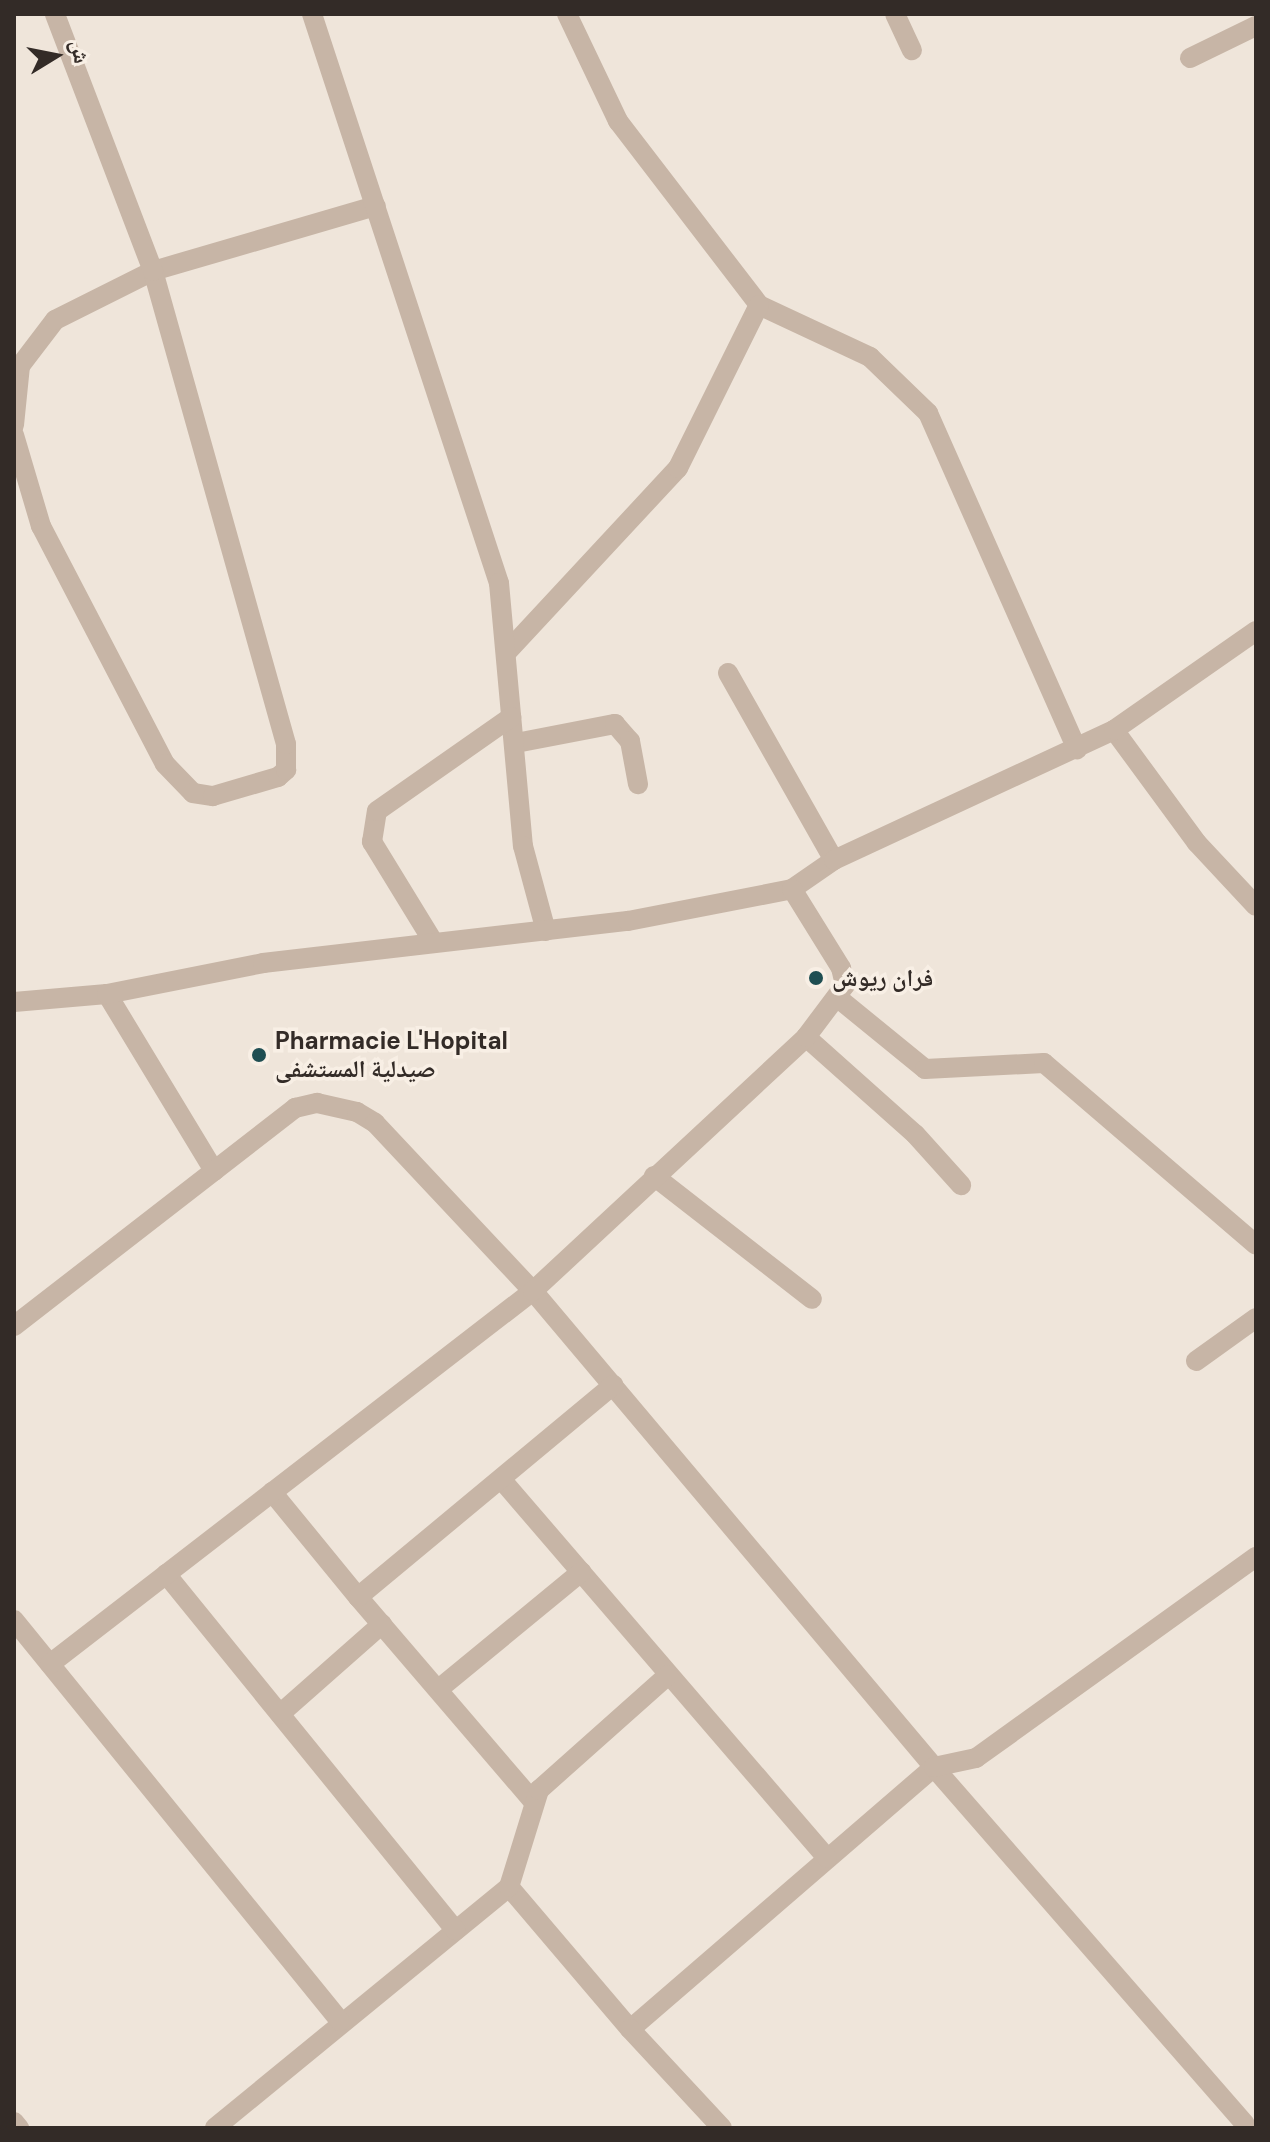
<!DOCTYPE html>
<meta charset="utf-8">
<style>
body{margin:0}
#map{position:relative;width:1270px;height:2142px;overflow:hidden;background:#efe5da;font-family:"DM Sans","Noto Naskh Arabic",sans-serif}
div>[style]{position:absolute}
.service>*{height:20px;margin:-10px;padding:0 10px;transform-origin:10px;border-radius:10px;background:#c7b5a6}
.minor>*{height:20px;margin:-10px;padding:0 10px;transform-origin:10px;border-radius:10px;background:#c7b5a6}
.dots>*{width:22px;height:22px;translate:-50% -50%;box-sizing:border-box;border:4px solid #f8efe5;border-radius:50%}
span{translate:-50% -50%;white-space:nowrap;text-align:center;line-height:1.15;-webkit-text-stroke:7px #f8efe5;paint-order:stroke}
.poi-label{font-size:24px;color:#332b27;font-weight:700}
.left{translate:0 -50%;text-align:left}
.frame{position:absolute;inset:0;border:16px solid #332b27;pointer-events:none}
.north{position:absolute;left:16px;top:16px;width:80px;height:80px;-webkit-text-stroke:6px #f8efe5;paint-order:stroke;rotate:80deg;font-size:22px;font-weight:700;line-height:32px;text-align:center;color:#332b27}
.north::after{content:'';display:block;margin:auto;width:28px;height:36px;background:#332b27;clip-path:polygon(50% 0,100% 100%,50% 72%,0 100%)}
</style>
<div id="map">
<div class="service">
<i style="left:567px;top:14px;width:119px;rotate:64.5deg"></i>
<i style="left:618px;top:121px;width:232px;rotate:52.5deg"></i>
<i style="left:759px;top:305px;width:123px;rotate:25.1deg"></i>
<i style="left:870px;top:357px;width:81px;rotate:44deg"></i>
<i style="left:928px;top:413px;width:368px;rotate:66.1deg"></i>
<i style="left:153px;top:271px;width:232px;rotate:-16.3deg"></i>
<i style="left:507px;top:652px;width:251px;rotate:-47.1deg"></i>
<i style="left:678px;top:468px;width:182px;rotate:-63.6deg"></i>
<i style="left:516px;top:743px;width:101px;rotate:-10.9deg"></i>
<i style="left:615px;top:724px;width:23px;rotate:49deg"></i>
<i style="left:630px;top:741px;width:44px;rotate:79.5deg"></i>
</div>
<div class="minor">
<i style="left:312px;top:14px;width:599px;rotate:71.81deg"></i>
<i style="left:499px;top:583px;width:264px;rotate:84.8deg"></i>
<i style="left:523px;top:846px;width:88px;rotate:74.9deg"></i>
<i style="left:895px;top:14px;width:40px;rotate:65deg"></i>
<i style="left:1190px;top:58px;width:73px;rotate:-25.9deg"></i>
<i style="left:14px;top:425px;width:59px;rotate:-84.2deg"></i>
<i style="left:20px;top:366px;width:58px;rotate:-52.7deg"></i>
<i style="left:55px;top:320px;width:110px;rotate:-26.6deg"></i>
<i style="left:14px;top:435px;width:95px;rotate:73.5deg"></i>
<i style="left:41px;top:526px;width:268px;rotate:62.5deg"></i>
<i style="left:165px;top:764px;width:40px;rotate:46deg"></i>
<i style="left:193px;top:793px;width:20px;rotate:9deg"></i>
<i style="left:213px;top:796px;width:68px;rotate:-16.3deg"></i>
<i style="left:278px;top:777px;width:11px;rotate:-41deg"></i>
<i style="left:286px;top:770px;width:26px;rotate:-90deg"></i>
<i style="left:286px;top:744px;width:491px;rotate:-105.7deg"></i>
<i style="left:153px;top:271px;width:275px;rotate:-110.9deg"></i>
<i style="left:728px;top:673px;width:215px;rotate:60.5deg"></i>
<i style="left:1114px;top:730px;width:140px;rotate:53.7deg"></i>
<i style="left:1197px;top:843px;width:86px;rotate:46.9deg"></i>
<i style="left:434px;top:943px;width:119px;rotate:-121.5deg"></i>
<i style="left:372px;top:842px;width:31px;rotate:-81deg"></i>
<i style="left:377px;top:811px;width:164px;rotate:-35deg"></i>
<i style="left:107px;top:994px;width:207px;rotate:58.8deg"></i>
<i style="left:838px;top:998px;width:112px;rotate:39.2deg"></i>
<i style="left:925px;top:1069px;width:119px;rotate:-2.9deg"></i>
<i style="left:1044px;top:1063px;width:279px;rotate:40.6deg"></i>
<i style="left:14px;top:1002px;width:93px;rotate:-4.9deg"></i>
<i style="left:107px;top:994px;width:159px;rotate:-11.2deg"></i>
<i style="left:263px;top:963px;width:367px;rotate:-6.6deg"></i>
<i style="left:628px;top:921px;width:167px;rotate:-11deg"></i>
<i style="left:792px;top:889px;width:51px;rotate:-34.6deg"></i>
<i style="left:834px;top:860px;width:309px;rotate:-24.9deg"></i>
<i style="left:1114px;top:730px;width:173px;rotate:-34.9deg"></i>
<i style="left:806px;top:1037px;width:146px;rotate:41.7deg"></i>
<i style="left:915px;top:1134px;width:69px;rotate:48deg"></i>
<i style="left:654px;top:1176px;width:200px;rotate:37.9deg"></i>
<i style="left:14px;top:1326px;width:356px;rotate:-37.8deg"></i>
<i style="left:295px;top:1108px;width:23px;rotate:-13deg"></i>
<i style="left:317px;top:1103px;width:41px;rotate:12.7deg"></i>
<i style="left:357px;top:1112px;width:21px;rotate:31deg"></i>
<i style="left:375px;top:1123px;width:231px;rotate:46.8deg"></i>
<i style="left:533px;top:1291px;width:622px;rotate:49.89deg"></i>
<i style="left:934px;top:1767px;width:401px;rotate:139.2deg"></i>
<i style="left:630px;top:2029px;width:187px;rotate:-130.4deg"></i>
<i style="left:509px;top:1887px;width:380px;rotate:140.7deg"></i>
<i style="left:1196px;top:1361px;width:74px;rotate:-35.6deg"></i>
<i style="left:501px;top:1479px;width:500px;rotate:49.3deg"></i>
<i style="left:272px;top:1492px;width:136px;rotate:50.7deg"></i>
<i style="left:166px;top:1574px;width:459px;rotate:50.9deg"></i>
<i style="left:14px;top:1620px;width:517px;rotate:50.89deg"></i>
<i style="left:50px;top:1664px;width:610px;rotate:-37.68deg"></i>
<i style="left:533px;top:1291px;width:373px;rotate:-42.9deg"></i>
<i style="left:806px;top:1037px;width:65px;rotate:-53.1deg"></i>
<i style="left:845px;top:985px;width:17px;rotate:-103deg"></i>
<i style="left:841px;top:968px;width:93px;rotate:-121.8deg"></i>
<i style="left:440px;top:1688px;width:183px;rotate:-39.4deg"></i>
<i style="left:280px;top:1714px;width:136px;rotate:-41.4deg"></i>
<i style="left:532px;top:1800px;width:267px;rotate:-130.6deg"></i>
<i style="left:358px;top:1597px;width:332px;rotate:-39.7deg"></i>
<i style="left:509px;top:1887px;width:102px;rotate:-72.8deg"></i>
<i style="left:539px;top:1790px;width:173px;rotate:-41.7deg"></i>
<i style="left:630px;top:2029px;width:135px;rotate:47.1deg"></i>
<i style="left:14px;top:2122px;width:8px;rotate:50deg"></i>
<i style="left:1245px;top:2124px;width:473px;rotate:-131.1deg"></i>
<i style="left:934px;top:1767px;width:43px;rotate:-12.1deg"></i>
<i style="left:976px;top:1758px;width:345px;rotate:-35.7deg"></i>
</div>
<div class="dots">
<i style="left:816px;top:978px;background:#1f4e52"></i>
<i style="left:259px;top:1055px;background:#1f4e52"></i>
</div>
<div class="poi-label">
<span class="left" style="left:832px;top:978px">فران ريوش</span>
<span class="left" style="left:275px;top:1055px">Pharmacie L'Hopital<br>صيدلية المستشفى</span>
</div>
<div class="frame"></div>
<div class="north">ش</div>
</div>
